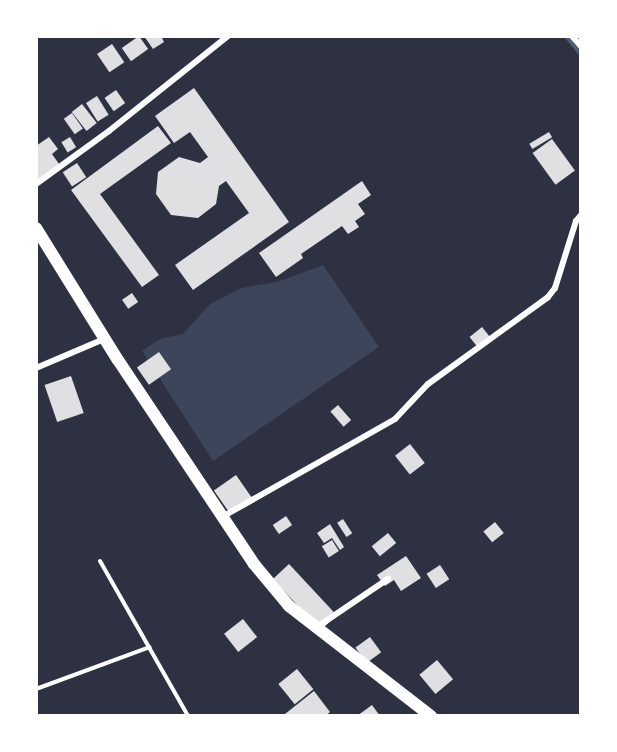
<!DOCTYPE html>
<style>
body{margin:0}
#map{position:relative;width:617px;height:752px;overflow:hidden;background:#2d3142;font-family:"Roboto Condensed",sans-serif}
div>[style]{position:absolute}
.green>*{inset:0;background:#3c4559}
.stream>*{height:4.5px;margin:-2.25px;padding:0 2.25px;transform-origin:2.25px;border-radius:2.25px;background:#4f5d75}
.building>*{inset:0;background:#e0e0e3;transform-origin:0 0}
.service>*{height:4px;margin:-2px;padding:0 2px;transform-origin:2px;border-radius:2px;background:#fff}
.minor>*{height:6px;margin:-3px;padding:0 3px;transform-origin:3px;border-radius:3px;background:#fff}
.secondary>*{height:12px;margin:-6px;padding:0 6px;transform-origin:6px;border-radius:6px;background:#fff}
span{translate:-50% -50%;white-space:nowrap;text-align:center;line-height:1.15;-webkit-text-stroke:4.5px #fff;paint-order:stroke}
.frame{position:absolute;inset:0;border:38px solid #fff;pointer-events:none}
</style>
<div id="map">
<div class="green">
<i style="clip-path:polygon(323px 265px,379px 347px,213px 461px,142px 351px,160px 339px,183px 334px,210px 304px,241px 288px,277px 282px)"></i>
</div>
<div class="stream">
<i style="left:567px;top:36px;width:22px;rotate:51deg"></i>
</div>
<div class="building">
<i style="left:139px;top:36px;width:16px;height:21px;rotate:55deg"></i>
<i style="clip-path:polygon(144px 36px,161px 36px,164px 42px,153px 49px)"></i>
<i style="left:112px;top:44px;width:22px;height:18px;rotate:56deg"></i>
<i style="clip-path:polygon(194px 88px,289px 222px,193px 290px,175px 265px,249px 213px,226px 181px,219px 186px,216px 204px,198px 218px,171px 215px,156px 194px,158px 172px,179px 157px,200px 163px,208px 157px,190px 132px,174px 143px,155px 116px)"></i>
<i style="left:116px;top:90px;width:16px;height:14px;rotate:55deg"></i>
<i style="left:97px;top:96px;width:22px;height:13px;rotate:58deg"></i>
<i style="left:82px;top:104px;width:24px;height:13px;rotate:52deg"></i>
<i style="left:72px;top:113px;width:19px;height:10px;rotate:55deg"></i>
<i style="clip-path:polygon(158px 126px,171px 143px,100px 194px,159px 275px,142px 287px,71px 190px)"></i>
<i style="left:549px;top:132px;width:6px;height:23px;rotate:59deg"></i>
<i style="clip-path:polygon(49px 137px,58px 149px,52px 154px,59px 164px,36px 181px,36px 146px)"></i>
<i style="left:70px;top:137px;width:12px;height:10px;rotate:59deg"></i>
<i style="left:552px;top:139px;width:39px;height:24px;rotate:54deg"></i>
<i style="left:77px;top:163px;width:17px;height:17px;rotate:57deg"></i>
<i style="clip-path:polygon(362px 181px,371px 195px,358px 204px,365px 214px,355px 221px,359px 227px,348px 234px,342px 226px,301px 254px,303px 258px,276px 277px,259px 253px)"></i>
<i style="left:132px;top:293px;width:11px;height:12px;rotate:56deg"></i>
<i style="left:482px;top:327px;width:14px;height:16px;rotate:51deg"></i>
<i style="left:159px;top:352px;width:21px;height:27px;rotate:55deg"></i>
<i style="left:71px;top:376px;width:39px;height:28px;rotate:71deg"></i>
<i style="left:338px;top:405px;width:20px;height:10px;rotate:49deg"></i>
<i style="left:410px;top:444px;width:24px;height:19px;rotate:52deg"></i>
<i style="left:236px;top:475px;width:28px;height:27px;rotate:55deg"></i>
<i style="left:286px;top:516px;width:11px;height:16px;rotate:56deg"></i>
<i style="left:343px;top:519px;width:17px;height:7px;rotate:57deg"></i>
<i style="left:495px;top:522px;width:14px;height:15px;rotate:51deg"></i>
<i style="clip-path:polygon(330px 524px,344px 547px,340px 550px,332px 538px,324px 543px,317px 533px)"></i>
<i style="left:388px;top:533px;width:13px;height:21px;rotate:51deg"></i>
<i style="left:332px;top:540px;width:13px;height:12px;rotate:58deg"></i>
<i style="clip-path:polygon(406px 556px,421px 578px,401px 591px,394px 580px,385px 586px,377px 575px)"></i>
<i style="left:289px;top:564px;width:70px;height:22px;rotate:47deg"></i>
<i style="left:440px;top:565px;width:17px;height:16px;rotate:57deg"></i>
<i style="left:243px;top:619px;width:23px;height:24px;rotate:52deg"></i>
<i style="left:370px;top:637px;width:19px;height:18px;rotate:54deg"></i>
<i style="left:437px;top:660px;width:25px;height:23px;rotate:50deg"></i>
<i style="left:297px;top:669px;width:26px;height:24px;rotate:51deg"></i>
<i style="clip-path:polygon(314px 691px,330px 712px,325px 716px,286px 716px,285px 714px)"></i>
<i style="clip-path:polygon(372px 705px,380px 716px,357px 716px)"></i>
</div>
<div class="service">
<i style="left:100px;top:561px;width:178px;rotate:60.4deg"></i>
<i style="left:36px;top:689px;width:121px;rotate:-20.2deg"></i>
</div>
<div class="minor">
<i style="left:572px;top:36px;width:13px;rotate:48deg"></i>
<i style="left:36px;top:184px;width:90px;rotate:-36deg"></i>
<i style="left:109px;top:131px;width:152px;rotate:-38.6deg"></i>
<i style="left:36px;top:368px;width:74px;rotate:-23.1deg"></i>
<i style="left:222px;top:517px;width:199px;rotate:-29.5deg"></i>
<i style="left:395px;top:419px;width:48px;rotate:-46.7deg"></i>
<i style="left:428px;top:384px;width:148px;rotate:-35.9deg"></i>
<i style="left:548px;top:297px;width:11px;rotate:-52deg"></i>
<i style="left:555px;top:288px;width:70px;rotate:-72.6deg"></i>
<i style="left:576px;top:221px;width:8px;rotate:-50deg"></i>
<i style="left:317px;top:627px;width:86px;rotate:-34.1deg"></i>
</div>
<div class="secondary">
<i style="left:36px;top:228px;width:155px;rotate:58.2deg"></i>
<i style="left:118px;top:360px;width:245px;rotate:56.3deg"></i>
<i style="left:254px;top:564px;width:55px;rotate:50.2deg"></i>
<i style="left:289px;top:606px;width:180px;rotate:37.8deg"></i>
</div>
<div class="frame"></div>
</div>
